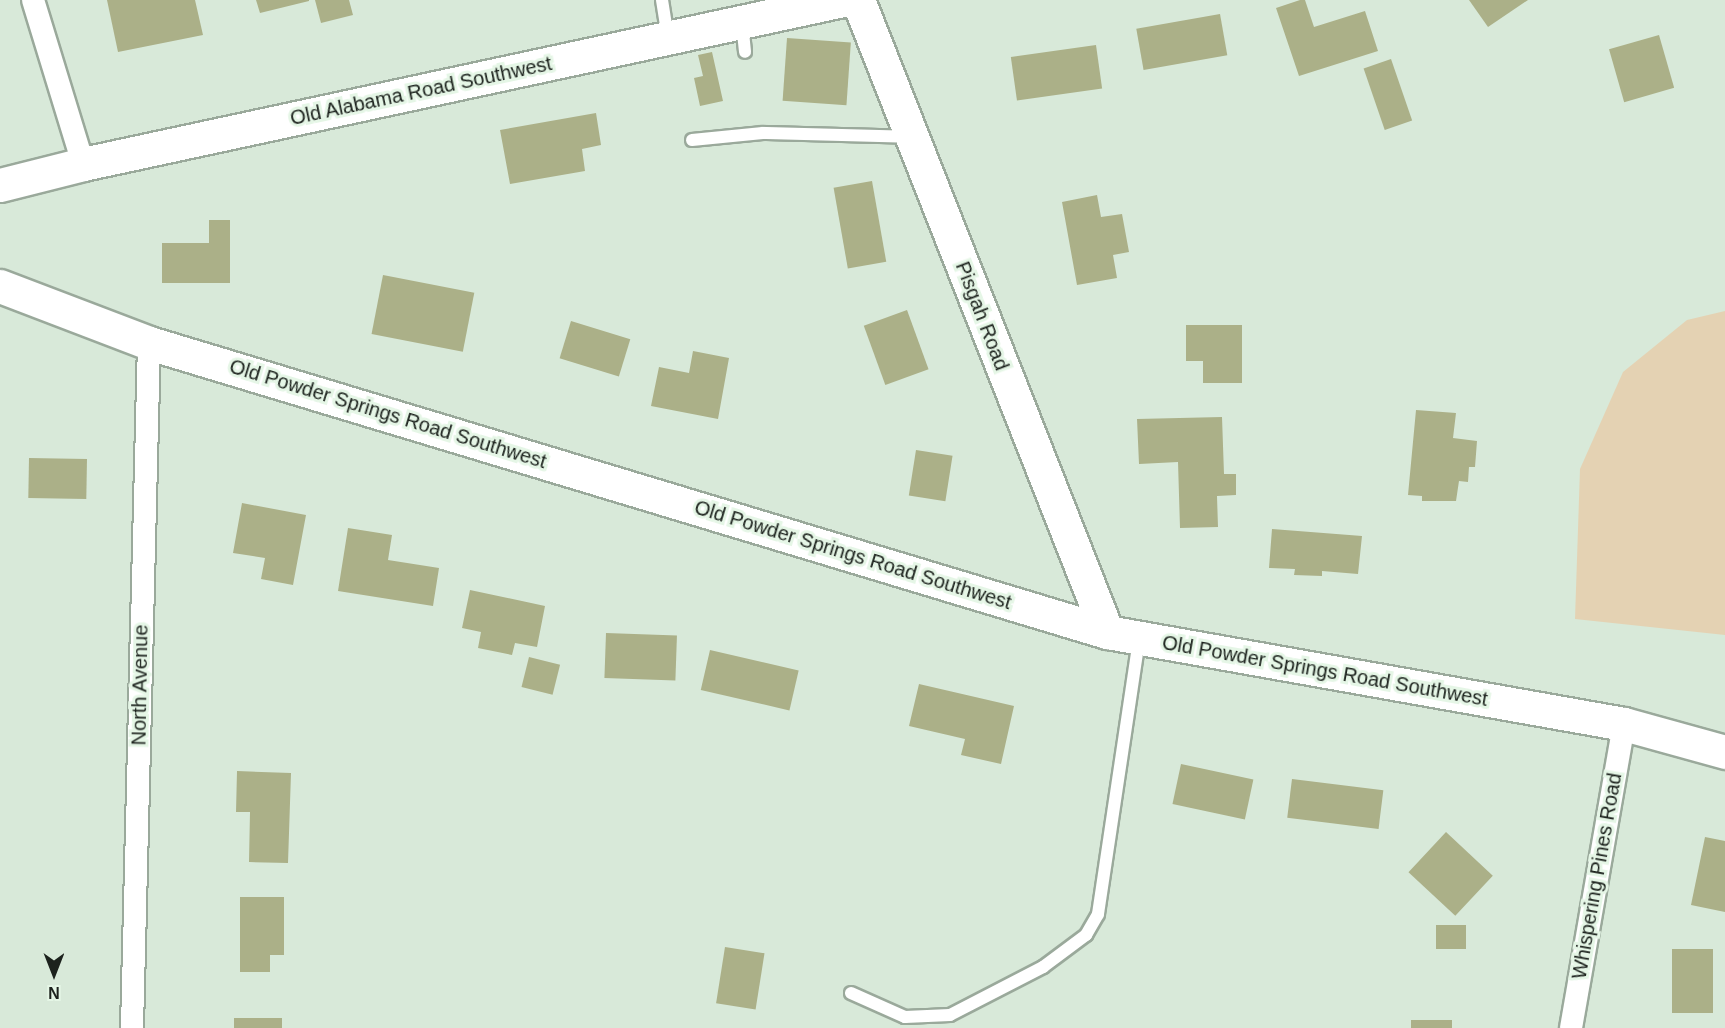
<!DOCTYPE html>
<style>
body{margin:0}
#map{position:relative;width:1725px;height:1028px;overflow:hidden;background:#d8e9d9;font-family:Arial,sans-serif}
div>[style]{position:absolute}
.green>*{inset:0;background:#e4d2b3}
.building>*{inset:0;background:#abb088;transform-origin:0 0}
.roads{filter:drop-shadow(2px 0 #9aa99b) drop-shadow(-2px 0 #9aa99b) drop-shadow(0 2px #9aa99b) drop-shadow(0 -2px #9aa99b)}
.lane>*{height:12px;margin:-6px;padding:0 6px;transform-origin:6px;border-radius:6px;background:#fff}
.street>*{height:22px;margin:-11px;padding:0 11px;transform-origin:11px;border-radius:11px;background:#fff}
.secondary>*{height:33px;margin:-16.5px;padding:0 16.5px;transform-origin:16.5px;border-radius:16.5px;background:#fff}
span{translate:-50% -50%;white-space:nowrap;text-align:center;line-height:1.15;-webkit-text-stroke:6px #e5f6e6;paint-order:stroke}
.street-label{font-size:20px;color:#1c221d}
.north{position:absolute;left:24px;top:944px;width:60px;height:60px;-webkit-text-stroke:4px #e5f6e6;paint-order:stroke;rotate:180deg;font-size:16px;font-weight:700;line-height:24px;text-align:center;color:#1c221d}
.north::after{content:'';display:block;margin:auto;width:21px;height:27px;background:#1c221d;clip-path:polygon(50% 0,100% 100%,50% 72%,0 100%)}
</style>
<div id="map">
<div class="green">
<i style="clip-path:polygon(1725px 311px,1725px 635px,1575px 619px,1580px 469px,1623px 372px,1687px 320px)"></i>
</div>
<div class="building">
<i style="clip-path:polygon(107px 0,195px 0,203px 35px,118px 52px)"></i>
<i style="clip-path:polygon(256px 0,309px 0,309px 1px,260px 13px)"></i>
<i style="clip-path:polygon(315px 0,349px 0,353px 15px,321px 23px)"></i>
<i style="clip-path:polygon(1300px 0,1305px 0,1314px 27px,1365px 11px,1378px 51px,1299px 76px,1276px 8px)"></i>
<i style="clip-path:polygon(1469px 0,1528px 0,1488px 27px)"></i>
<i style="left:1220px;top:14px;width:42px;height:85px;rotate:80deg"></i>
<i style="left:1659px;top:35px;width:55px;height:52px;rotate:74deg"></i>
<i style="left:787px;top:38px;width:64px;height:63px;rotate:4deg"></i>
<i style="left:1096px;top:45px;width:44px;height:86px;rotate:82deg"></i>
<i style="clip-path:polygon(712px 52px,723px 101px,700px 106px,694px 78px,703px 76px,698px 55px)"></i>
<i style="left:1391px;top:59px;width:65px;height:29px;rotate:71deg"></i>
<i style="clip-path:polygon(596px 113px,601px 145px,582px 149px,585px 171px,510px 184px,500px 130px)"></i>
<i style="left:872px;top:181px;width:82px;height:39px;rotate:80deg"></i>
<i style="clip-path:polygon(1097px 195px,1101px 217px,1122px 214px,1129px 252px,1113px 255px,1117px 278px,1077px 285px,1062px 202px)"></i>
<i style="clip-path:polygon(209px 220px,230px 220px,230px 283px,162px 283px,162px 243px,209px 243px)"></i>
<i style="left:383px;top:275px;width:93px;height:60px;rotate:11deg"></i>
<i style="left:907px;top:310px;width:63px;height:46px;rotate:70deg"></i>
<i style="left:571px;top:321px;width:62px;height:39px;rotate:17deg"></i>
<i style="clip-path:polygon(1186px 325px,1242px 325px,1242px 383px,1203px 383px,1203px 361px,1186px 361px)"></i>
<i style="clip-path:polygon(693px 351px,729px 358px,718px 419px,651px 406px,659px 367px,689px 373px)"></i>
<i style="clip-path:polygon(1416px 410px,1456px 413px,1453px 438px,1477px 441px,1475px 467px,1469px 467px,1468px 482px,1459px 481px,1456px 501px,1422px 501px,1422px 496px,1408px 495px)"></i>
<i style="clip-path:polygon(1222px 417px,1224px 474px,1236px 474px,1236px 495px,1217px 496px,1218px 527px,1180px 528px,1178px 462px,1139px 464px,1137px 419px)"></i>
<i style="left:916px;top:450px;width:37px;height:46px;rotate:9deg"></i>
<i style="left:29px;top:458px;width:58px;height:40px;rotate:1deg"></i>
<i style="clip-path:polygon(242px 503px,306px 515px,293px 585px,261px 579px,265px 558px,233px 553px)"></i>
<i style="clip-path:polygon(348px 528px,392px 535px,388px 560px,439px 568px,433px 606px,338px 591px)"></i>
<i style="clip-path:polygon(1272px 529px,1362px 536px,1358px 574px,1322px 571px,1322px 576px,1294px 575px,1295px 569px,1269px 568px)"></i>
<i style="clip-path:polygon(470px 590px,545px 606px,537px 647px,515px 643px,512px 655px,478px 648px,481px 632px,462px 628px)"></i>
<i style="left:606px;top:633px;width:71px;height:45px;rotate:2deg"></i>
<i style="left:710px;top:650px;width:91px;height:41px;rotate:13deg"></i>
<i style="left:529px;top:657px;width:32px;height:31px;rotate:14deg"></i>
<i style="clip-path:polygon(919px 684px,1014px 706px,1001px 764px,961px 755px,965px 739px,909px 726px)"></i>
<i style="left:1181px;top:764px;width:74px;height:41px;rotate:12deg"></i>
<i style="clip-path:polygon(237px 771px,291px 773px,288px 863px,249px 862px,250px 812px,236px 812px)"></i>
<i style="left:1292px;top:779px;width:92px;height:39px;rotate:7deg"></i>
<i style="left:1446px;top:832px;width:64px;height:55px;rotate:43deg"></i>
<i style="clip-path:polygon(1705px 837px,1725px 841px,1725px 912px,1691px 905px)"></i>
<i style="clip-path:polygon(240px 897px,284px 897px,284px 955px,270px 955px,270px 972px,240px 972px)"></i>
<i style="left:1436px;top:925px;width:30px;height:24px"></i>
<i style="left:725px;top:947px;width:40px;height:57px;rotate:9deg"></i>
<i style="left:1672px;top:949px;width:41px;height:64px"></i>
<i style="left:282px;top:1018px;width:10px;height:48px;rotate:90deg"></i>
<i style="left:1411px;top:1020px;width:41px;height:8px"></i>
</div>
<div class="roads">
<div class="lane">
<i style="left:662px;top:0;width:37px;rotate:81deg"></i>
<i style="left:742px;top:23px;width:29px;rotate:84deg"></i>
<i style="left:692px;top:140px;width:71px;rotate:-5.6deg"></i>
<i style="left:763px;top:133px;width:148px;rotate:1.5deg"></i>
<i style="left:851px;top:993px;width:59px;rotate:24deg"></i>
<i style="left:905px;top:1017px;width:45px;rotate:-2.5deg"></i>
<i style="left:950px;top:1015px;width:105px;rotate:-27.3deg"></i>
<i style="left:1043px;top:967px;width:54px;rotate:-36.7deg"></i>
<i style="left:1086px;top:935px;width:24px;rotate:-60deg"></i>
<i style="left:1098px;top:914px;width:278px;rotate:-81.5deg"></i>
</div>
<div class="street">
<i style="left:33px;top:0;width:171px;rotate:73deg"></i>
<i style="left:132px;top:1028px;width:685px;rotate:-88.58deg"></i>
<i style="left:1571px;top:1028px;width:309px;rotate:-80.1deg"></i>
</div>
<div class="secondary">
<i style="left:858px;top:0;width:679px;rotate:68.5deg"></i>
<i style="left:0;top:185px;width:86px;rotate:-14.2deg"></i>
<i style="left:83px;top:164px;width:777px;rotate:-12.18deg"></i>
<i style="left:0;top:286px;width:160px;rotate:20.9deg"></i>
<i style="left:149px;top:343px;width:1001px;rotate:16.79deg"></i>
<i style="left:1107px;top:632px;width:525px;rotate:10.09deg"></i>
<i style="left:1624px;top:724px;width:105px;rotate:15.5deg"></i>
</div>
</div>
<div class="street-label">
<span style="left:421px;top:91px;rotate:-12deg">Old Alabama Road Southwest</span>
<span style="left:982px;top:316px;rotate:69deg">Pisgah Road</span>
<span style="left:388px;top:414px;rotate:17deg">Old Powder Springs Road Southwest</span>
<span style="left:853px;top:555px;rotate:17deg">Old Powder Springs Road Southwest</span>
<span style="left:1325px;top:671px;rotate:10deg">Old Powder Springs Road Southwest</span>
<span style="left:140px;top:685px;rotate:-89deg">North Avenue</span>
<span style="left:1597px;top:876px;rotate:-80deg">Whispering Pines Road</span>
</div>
<div class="north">N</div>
</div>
